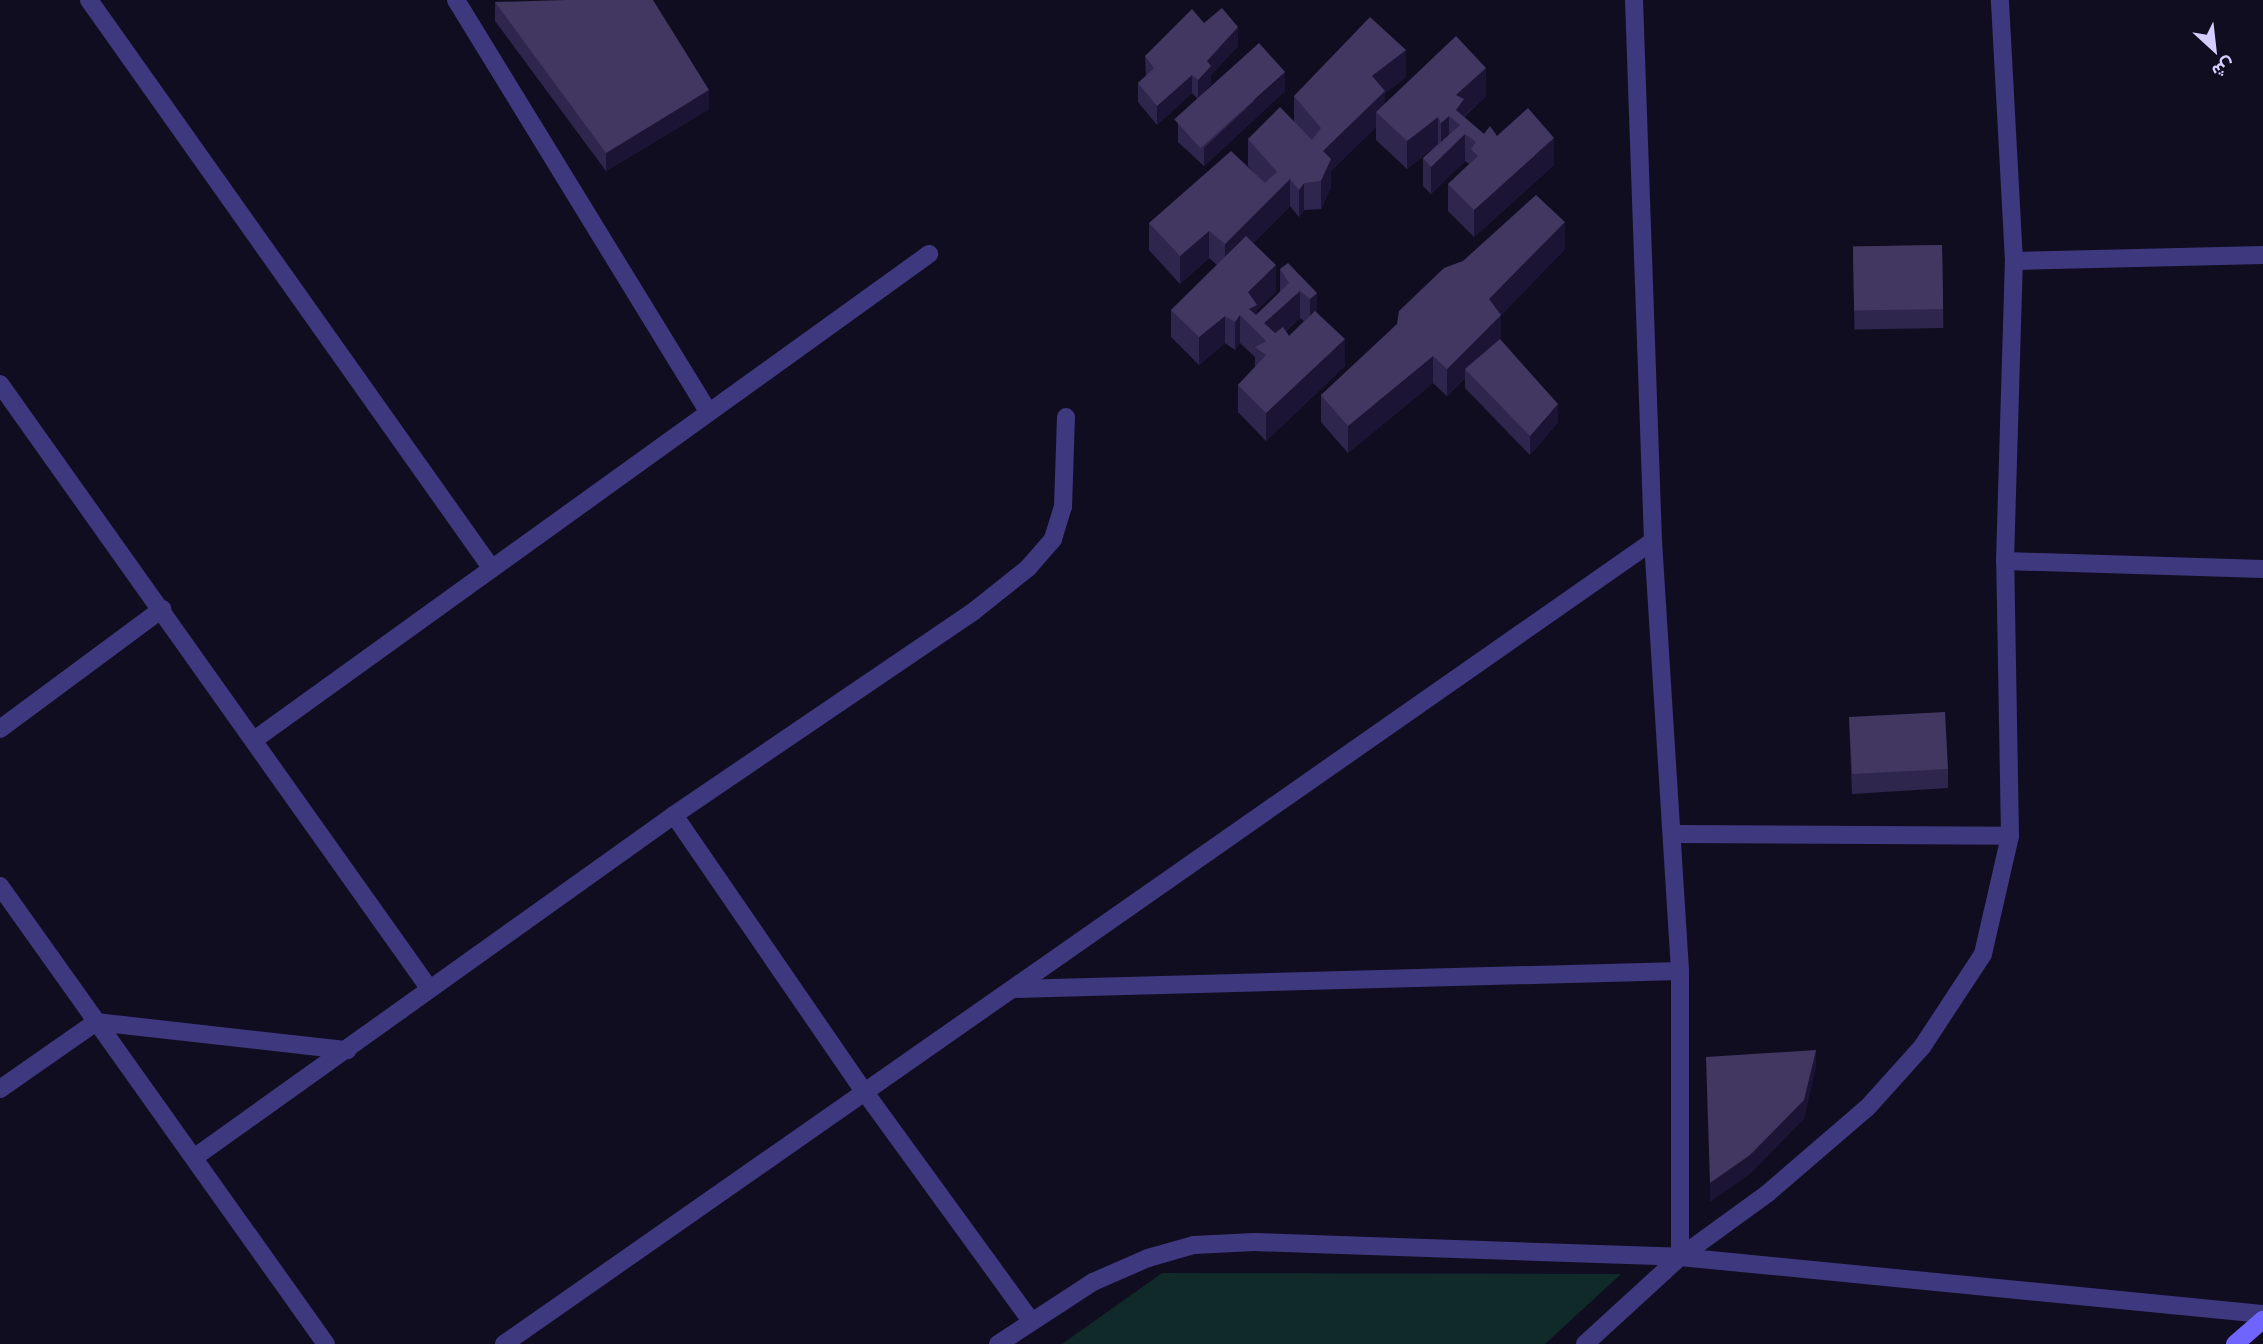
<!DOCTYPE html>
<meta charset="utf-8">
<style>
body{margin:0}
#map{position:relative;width:2263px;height:1344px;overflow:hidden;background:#110d20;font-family:Signika,Vazirmatn,sans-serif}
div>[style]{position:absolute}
.green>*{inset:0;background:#102a2a}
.street>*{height:18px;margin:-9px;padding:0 9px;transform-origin:9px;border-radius:9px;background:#3e387f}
.secondary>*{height:18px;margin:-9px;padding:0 9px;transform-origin:9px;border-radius:9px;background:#7064ff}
.wall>*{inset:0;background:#2f264e;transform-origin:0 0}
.shaded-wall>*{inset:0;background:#1c1434}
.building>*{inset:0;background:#413761;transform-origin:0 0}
span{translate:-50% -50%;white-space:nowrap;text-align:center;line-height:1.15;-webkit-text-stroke:5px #110d20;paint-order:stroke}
.north{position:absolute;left:2179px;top:14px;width:70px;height:70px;-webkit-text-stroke:5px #110d20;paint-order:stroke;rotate:153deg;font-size:19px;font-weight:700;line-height:28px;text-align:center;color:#d5ccff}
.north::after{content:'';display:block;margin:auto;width:24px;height:32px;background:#d5ccff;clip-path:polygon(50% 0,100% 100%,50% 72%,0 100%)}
</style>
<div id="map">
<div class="green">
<i style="clip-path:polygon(1162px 1273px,1621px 1274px,1545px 1344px,1062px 1344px)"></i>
</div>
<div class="street">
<i style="left:89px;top:0;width:697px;rotate:54.69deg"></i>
<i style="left:456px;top:0;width:483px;rotate:58.5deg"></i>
<i style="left:1634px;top:0;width:541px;rotate:87.99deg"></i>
<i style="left:1653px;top:541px;width:431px;rotate:86.4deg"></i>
<i style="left:1680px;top:971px;width:286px;rotate:90deg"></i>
<i style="left:2014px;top:261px;width:249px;rotate:-1.4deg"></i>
<i style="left:0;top:384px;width:741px;rotate:54.62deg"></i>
<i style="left:2005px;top:561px;width:258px;rotate:1.8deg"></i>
<i style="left:0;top:729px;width:202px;rotate:-36.5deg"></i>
<i style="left:254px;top:740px;width:832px;rotate:-35.75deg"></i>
<i style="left:674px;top:815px;width:335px;rotate:55.5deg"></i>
<i style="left:864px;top:1091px;width:284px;rotate:54deg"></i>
<i style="left:1674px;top:834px;width:336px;rotate:0.3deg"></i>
<i style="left:0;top:886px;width:562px;rotate:54.56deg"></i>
<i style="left:1013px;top:989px;width:667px;rotate:-1.55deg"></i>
<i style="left:0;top:1089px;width:117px;rotate:-34.9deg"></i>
<i style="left:96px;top:1022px;width:253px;rotate:6.4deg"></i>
<i style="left:195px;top:1157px;width:589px;rotate:-35.53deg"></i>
<i style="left:674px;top:815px;width:363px;rotate:-34.2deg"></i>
<i style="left:974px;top:611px;width:69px;rotate:-38.5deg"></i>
<i style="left:1028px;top:568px;width:38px;rotate:-49deg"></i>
<i style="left:1053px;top:539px;width:34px;rotate:-73deg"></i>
<i style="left:1063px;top:507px;width:90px;rotate:-88.1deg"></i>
<i style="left:504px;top:1344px;width:1402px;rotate:-34.95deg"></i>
<i style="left:998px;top:1344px;width:113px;rotate:-33.1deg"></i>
<i style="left:1093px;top:1282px;width:60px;rotate:-23.6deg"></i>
<i style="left:1148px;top:1258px;width:48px;rotate:-15.8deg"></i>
<i style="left:1194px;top:1245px;width:60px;rotate:-2.9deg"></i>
<i style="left:1254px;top:1242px;width:426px;rotate:2deg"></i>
<i style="left:1680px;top:1257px;width:586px;rotate:5.58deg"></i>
<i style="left:1585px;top:1344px;width:129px;rotate:-42.5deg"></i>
<i style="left:1680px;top:1257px;width:109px;rotate:-36deg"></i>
<i style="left:1768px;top:1193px;width:132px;rotate:-40.7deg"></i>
<i style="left:1868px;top:1107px;width:81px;rotate:-48deg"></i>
<i style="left:1922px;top:1047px;width:111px;rotate:-56.7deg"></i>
<i style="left:1983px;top:954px;width:121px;rotate:-77.1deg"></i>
<i style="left:2010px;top:836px;width:275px;rotate:-91deg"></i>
<i style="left:2005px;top:561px;width:300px;rotate:-88.3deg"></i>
<i style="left:2014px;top:261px;width:261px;rotate:-93.1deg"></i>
</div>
<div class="secondary">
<i style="left:2235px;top:1344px;width:37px;rotate:-41deg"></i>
</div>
<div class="wall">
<i style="clip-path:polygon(495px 2px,709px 109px,606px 171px,495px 21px)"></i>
<i style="clip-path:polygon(1238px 46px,1211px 75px,1211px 84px,1198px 99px,1192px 93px,1157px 125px,1138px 102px,1138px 83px,1146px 76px,1145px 56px)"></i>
<i style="clip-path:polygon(evenodd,1406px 77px,1385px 93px,1385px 104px,1486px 96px,1464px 117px,1484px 134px,1497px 136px,1554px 165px,1474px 237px,1448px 211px,1448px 184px,1469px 164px,1465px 161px,1431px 194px,1423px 186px,1423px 158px,1438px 144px,1407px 169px,1376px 140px,1376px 127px,1331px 171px,1331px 187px,1321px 209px,1304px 210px,1299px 217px,1290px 206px,1253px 243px,1276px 292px,1257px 310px,1257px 314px,1280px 292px,1280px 269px,1317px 293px,1317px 312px,1345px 366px,1266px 441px,1238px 412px,1238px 385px,1255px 367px,1255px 357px,1240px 343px,1235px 350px,1225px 343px,1199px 365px,1171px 337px,1171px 310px,1217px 265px,1209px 258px,1180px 284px,1149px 250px,1149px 223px,1254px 173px,1248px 166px,1248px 139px,1294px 122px,1294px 96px,1406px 77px,1300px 318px,1304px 321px,1289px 336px,1286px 331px,1300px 318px)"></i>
<i style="clip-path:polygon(1285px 91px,1204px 166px,1178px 142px,1178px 123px)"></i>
<i style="left:1942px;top:245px;width:83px;height:89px;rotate:89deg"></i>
<i style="clip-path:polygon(1565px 249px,1501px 315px,1501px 340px,1558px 422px,1530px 455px,1465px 388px,1465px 378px,1447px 396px,1433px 383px,1348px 453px,1321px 422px,1321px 395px)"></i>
<i style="clip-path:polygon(1849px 718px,1948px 769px,1948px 788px,1852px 794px)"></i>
</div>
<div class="shaded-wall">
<i style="clip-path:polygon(1238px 27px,1238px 46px,1211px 75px,1211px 84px,1198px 99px,1198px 80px,1207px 61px)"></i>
<i style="clip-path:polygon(1406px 50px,1406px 77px,1385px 93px,1385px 118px,1376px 112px,1376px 127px,1331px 171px,1331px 187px,1321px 209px,1321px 181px,1323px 151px,1372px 76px)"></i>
<i style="clip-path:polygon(1486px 68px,1486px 96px,1464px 116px,1464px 127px,1460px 125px,1456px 110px,1456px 95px)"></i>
<i style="clip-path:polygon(1285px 72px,1285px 91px,1204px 166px,1204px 148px)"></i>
<i style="clip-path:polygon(1192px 75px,1192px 93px,1157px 125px,1157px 106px)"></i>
<i style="clip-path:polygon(709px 90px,709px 109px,606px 171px,606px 153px)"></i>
<i style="clip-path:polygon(1449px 116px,1449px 143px,1441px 150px,1441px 123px)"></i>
<i style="clip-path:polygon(1438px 117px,1438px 144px,1407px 169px,1407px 141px)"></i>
<i style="clip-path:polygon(1465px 134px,1465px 161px,1431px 194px,1431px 167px)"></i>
<i style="clip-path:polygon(1554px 138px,1554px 165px,1474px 237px,1474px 210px)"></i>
<i style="clip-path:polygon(1290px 179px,1290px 206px,1225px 271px,1225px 244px)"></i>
<i style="clip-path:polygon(1304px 183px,1304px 210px,1299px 217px,1299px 190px)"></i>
<i style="clip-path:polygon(1565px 222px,1565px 249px,1489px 327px,1489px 299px)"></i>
<i style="clip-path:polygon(1209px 231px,1209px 258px,1180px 284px,1180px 256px)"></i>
<i style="clip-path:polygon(1276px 265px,1276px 292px,1257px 310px,1257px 332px,1249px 324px,1248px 292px)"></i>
<i style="clip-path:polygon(1300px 291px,1300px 318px,1266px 348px,1264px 323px)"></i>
<i style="clip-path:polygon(1317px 293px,1317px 320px,1310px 326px,1310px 299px)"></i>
<i style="clip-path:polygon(1240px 315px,1240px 343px,1235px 350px,1235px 322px)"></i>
<i style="clip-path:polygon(1501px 315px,1501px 343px,1465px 369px,1465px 378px,1447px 396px,1447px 369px)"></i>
<i style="clip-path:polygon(1225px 316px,1225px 343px,1199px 365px,1199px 337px)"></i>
<i style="clip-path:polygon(1345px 339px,1345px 366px,1266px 441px,1266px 413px)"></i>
<i style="clip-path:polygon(1433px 356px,1433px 383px,1348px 453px,1348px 426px)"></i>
<i style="clip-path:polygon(1558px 404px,1558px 422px,1530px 455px,1530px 436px)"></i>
<i style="clip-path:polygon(1816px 1050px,1816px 1068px,1804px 1119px,1750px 1174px,1710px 1202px,1710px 1183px)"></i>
</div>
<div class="building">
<i style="clip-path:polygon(566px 0,653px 0,709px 90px,606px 153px,495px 2px)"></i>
<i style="clip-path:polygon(1222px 8px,1238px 27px,1207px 61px,1211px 66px,1198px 80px,1192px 75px,1157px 106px,1138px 83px,1154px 68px,1145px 56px,1192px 9px,1204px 23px)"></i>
<i style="clip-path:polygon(1370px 17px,1406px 50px,1372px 76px,1385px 91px,1323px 151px,1331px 159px,1321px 181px,1304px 183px,1299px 190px,1290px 179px,1225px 244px,1209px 231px,1180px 256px,1149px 223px,1231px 151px,1265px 183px,1277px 172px,1248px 139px,1280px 107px,1312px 140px,1321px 128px,1294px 96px)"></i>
<i style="clip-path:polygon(1456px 36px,1486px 68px,1456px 95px,1464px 99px,1456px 110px,1484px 134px,1490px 126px,1497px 136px,1528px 108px,1554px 138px,1474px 210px,1448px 184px,1478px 156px,1471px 149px,1476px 142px,1465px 134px,1431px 167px,1423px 158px,1460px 125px,1449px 116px,1441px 123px,1438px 117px,1407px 141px,1376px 112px)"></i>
<i style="left:1259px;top:43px;width:39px;height:114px;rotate:48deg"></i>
<i style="clip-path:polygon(1536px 195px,1565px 222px,1489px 299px,1501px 315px,1447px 369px,1433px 356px,1348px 426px,1321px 395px,1397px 324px,1399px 311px,1444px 268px,1463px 261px)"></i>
<i style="clip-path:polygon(1246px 236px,1276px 265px,1248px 292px,1257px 305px,1249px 309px,1256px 315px,1289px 283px,1280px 269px,1288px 263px,1317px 293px,1310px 299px,1300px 291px,1264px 323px,1275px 333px,1283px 327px,1289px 336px,1315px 311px,1345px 339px,1266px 413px,1238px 385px,1266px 355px,1255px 347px,1266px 341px,1240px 315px,1235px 322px,1225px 316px,1199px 337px,1171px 310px)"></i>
<i style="left:1942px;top:245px;width:64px;height:89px;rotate:89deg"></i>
<i style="clip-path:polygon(1500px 339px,1558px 404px,1530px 436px,1465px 369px)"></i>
<i style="left:1945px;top:712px;width:57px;height:96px;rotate:87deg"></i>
<i style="clip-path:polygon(1816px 1050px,1804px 1100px,1750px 1155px,1710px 1183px,1706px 1057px)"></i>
</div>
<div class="north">ش</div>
</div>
